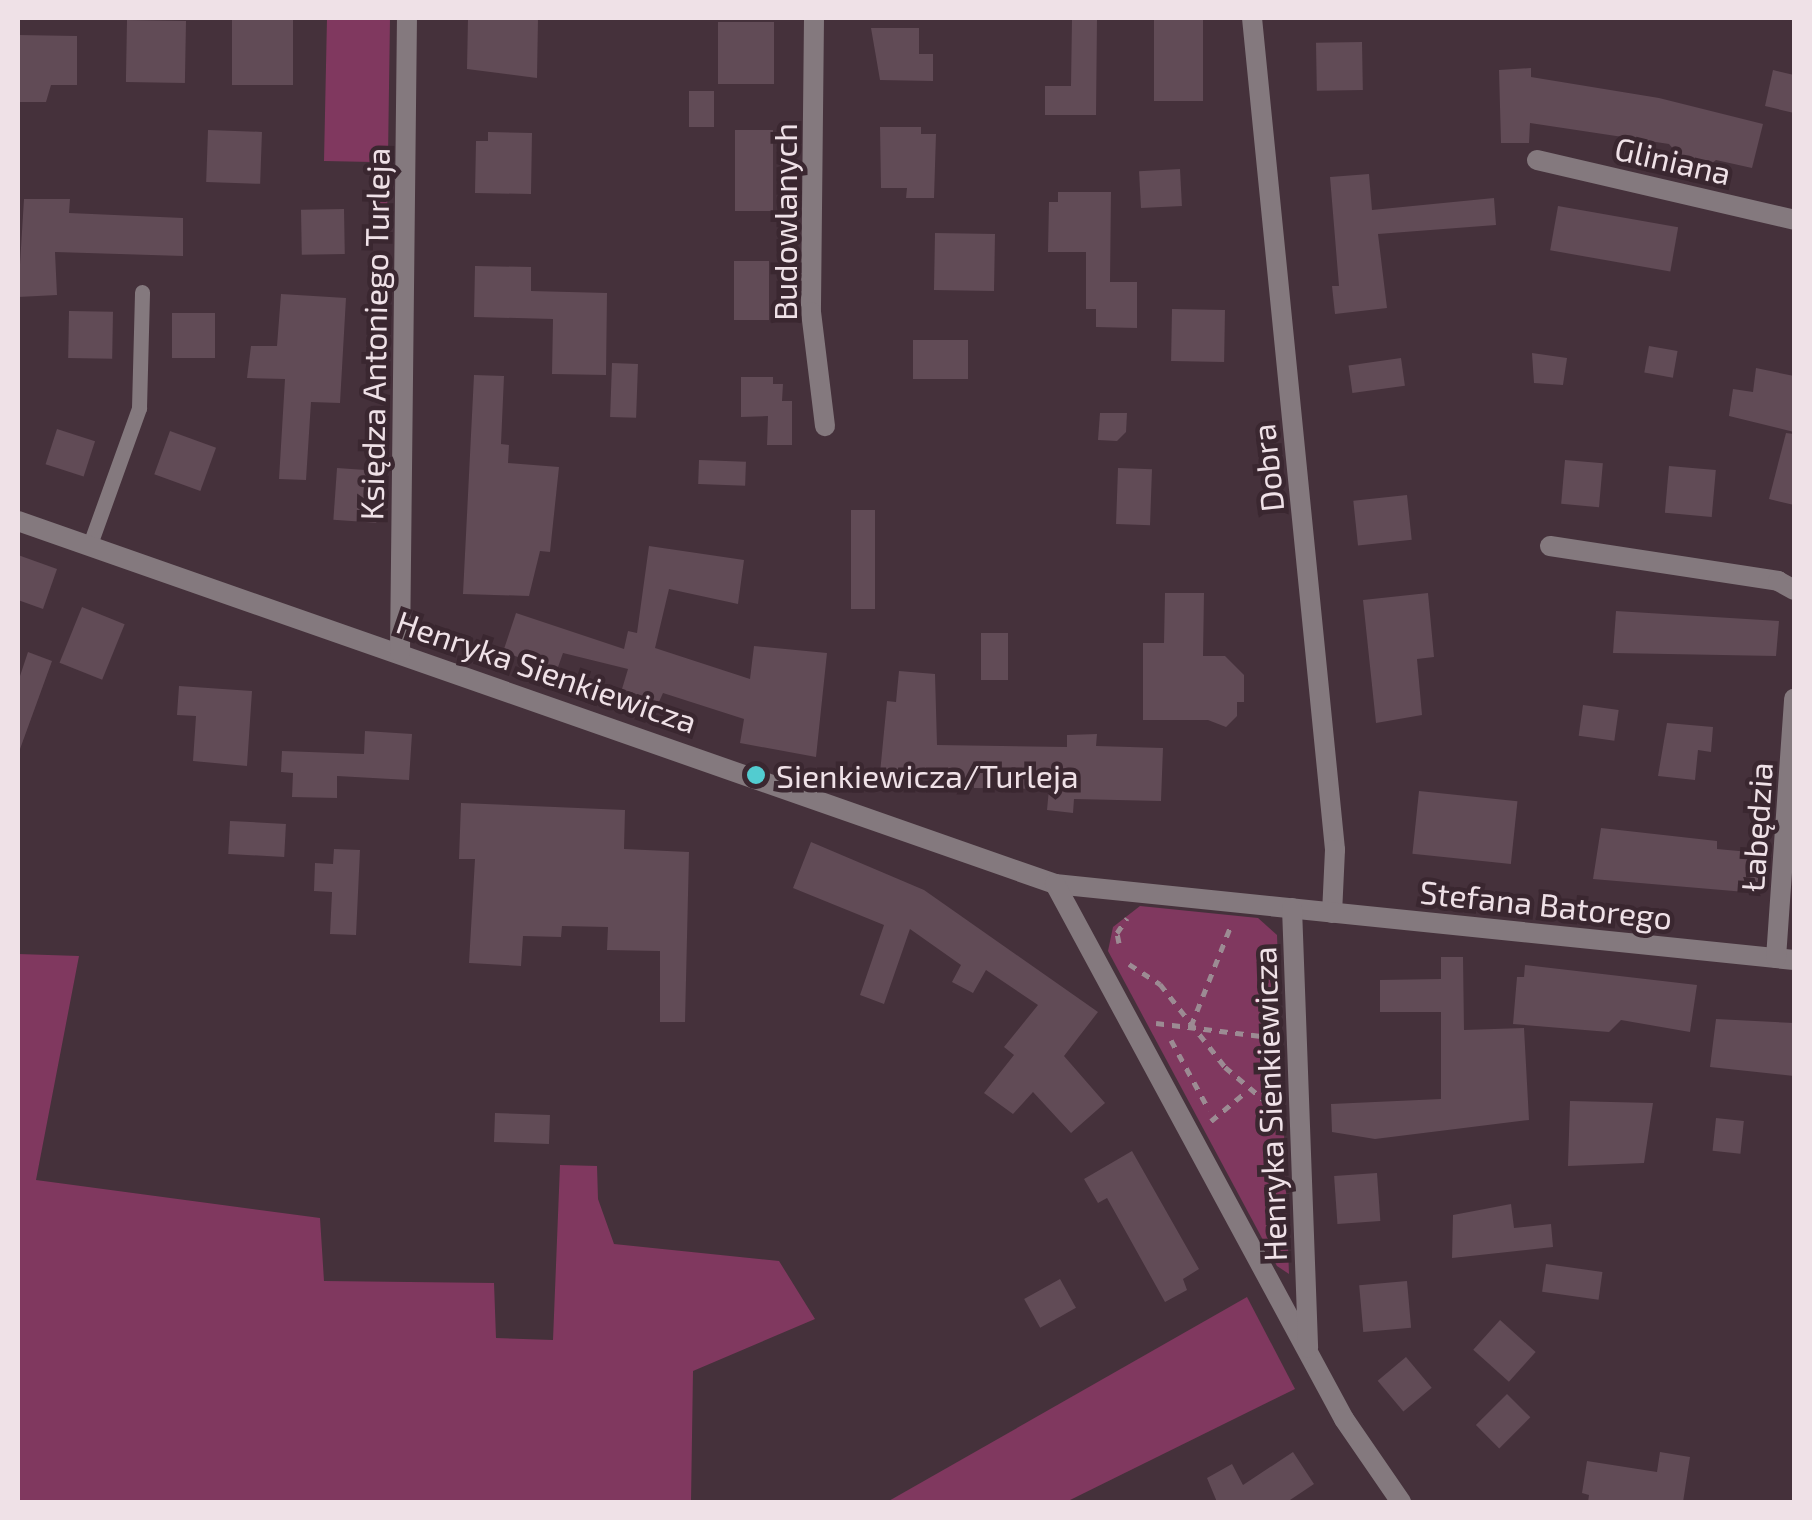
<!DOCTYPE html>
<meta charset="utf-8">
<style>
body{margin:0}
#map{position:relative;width:1812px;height:1520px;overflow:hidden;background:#45313b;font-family:"Exo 2",sans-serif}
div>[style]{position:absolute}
.green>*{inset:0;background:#80385f}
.building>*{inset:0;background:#614b56;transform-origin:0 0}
.path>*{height:5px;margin-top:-2.5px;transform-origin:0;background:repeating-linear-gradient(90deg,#9c8b93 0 8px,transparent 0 16px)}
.service>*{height:15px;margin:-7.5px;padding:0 7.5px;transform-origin:7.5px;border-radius:7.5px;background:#84797e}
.minor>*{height:20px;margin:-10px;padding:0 10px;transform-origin:10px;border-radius:10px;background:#84797e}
.dots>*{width:28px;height:28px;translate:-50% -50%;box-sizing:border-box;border:5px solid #3a2730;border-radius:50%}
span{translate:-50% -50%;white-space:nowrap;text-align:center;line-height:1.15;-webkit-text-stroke:9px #3a2730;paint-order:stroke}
.street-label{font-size:32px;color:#efe1e7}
.poi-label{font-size:32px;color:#efe1e7}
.left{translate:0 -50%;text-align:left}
.frame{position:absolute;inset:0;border:20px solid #efe1e7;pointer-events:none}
</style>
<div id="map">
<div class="green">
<i style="clip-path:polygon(327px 18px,390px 18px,387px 226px,375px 228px,373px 162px,324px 161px)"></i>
<i style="clip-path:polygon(1140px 906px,1258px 918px,1277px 935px,1289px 1274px,1277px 1266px,1108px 951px,1113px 927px)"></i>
<i style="clip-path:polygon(18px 954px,79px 956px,36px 1180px,320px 1218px,324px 1281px,494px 1283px,496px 1338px,553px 1340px,560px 1165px,597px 1166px,598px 1199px,614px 1244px,779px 1261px,815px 1319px,693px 1371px,691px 1502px,18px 1502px)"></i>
<i style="clip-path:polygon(1247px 1297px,1295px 1389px,1066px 1502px,887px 1502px)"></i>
</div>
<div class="building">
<i style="clip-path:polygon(468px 18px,538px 18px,537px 78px,467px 69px)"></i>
<i style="clip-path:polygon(1072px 18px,1097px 18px,1096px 115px,1045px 115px,1045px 86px,1071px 86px)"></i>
<i style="left:1154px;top:18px;width:49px;height:83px"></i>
<i style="left:127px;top:20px;width:59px;height:62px;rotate:1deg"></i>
<i style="left:232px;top:20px;width:61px;height:65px"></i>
<i style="left:718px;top:22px;width:56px;height:62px"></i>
<i style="clip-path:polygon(871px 28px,919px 28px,919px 54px,933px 54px,933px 81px,880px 80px)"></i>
<i style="clip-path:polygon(18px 35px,77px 36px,77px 85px,51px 85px,46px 102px,18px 102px)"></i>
<i style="left:1362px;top:42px;width:48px;height:46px;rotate:89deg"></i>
<i style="clip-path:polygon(1531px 68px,1531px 77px,1659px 98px,1763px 124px,1752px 168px,1716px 160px,1696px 176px,1669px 144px,1530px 123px,1529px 143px,1501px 143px,1499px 70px)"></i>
<i style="clip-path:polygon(1773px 70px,1794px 75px,1794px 113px,1765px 106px)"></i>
<i style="left:689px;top:91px;width:25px;height:36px"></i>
<i style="clip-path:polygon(880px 127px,921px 127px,921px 134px,936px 134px,934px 198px,906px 198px,907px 188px,881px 188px)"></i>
<i style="left:208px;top:130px;width:54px;height:52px;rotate:2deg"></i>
<i style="left:735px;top:130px;width:38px;height:81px"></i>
<i style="clip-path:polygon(488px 132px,532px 133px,531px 194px,475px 193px,476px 141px,488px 141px)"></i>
<i style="left:1180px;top:169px;width:37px;height:41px;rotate:87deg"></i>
<i style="clip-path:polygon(1369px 174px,1372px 210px,1494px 198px,1496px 225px,1378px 234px,1387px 308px,1335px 314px,1332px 286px,1339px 286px,1330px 177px)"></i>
<i style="clip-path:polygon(1058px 192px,1111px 192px,1110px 282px,1137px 282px,1137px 328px,1096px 327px,1096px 309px,1086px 309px,1086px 252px,1048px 252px,1049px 202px,1058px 202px)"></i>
<i style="clip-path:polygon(24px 199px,70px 199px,69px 213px,183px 218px,183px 256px,55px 252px,57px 295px,18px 297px)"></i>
<i style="left:1558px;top:206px;width:122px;height:45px;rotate:10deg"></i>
<i style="left:344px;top:209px;width:45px;height:43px;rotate:89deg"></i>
<i style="left:935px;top:233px;width:60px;height:57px;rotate:1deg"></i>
<i style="left:734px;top:261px;width:35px;height:59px"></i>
<i style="clip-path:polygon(475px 266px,531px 267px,531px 291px,607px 293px,606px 375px,552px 374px,553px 319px,474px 317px)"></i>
<i style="clip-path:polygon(281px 294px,346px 298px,340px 403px,311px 402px,306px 480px,279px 479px,285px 379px,247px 378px,251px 346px,277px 346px)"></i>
<i style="left:1172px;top:309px;width:53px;height:52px;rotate:1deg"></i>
<i style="left:69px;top:311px;width:44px;height:47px;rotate:1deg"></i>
<i style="left:172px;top:313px;width:43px;height:45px"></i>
<i style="left:968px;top:340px;width:39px;height:55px;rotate:90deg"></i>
<i style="left:1649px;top:346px;width:29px;height:27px;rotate:10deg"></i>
<i style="clip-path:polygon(1532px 353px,1567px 358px,1563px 385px,1534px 383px)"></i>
<i style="left:1401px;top:358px;width:28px;height:53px;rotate:82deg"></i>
<i style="left:612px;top:363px;width:26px;height:54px;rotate:2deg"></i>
<i style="clip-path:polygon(1756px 368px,1794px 376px,1794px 432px,1729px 416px,1733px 389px,1753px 392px)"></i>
<i style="clip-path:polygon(474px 375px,504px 376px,501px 444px,509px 445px,508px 463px,559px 467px,550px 552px,540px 551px,529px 596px,463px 594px)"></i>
<i style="clip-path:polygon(741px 377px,773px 377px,773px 384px,783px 384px,782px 401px,792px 401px,792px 445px,767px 445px,768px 416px,741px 417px)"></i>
<i style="clip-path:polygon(1100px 413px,1127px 413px,1126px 432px,1117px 441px,1098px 440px)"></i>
<i style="left:57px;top:429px;width:40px;height:37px;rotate:18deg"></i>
<i style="left:170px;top:431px;width:49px;height:46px;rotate:20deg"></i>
<i style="clip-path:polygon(1786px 433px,1794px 434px,1794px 505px,1769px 499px)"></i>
<i style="left:699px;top:460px;width:47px;height:24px;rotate:2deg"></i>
<i style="left:1565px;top:460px;width:38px;height:44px;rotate:5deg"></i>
<i style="left:1669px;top:466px;width:47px;height:47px;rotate:5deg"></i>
<i style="left:337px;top:468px;width:43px;height:52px;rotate:4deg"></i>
<i style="left:1118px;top:468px;width:34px;height:56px;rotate:2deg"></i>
<i style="left:1407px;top:495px;width:45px;height:54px;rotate:84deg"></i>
<i style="left:851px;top:510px;width:24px;height:99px"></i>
<i style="clip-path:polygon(649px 546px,744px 560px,738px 604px,669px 589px,655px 648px,750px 679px,754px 646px,827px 653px,816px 757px,740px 743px,744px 719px,663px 693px,659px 702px,622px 689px,628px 669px,563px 653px,557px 670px,503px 652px,516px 613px,624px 649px,628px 631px,637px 633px)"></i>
<i style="clip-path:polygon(18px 555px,57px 569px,43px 609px,18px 600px)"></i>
<i style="clip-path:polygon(1165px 593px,1204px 593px,1203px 656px,1225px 656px,1244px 675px,1244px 702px,1237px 702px,1237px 716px,1226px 727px,1208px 720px,1143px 720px,1143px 643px,1164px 643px)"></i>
<i style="clip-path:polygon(1428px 593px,1434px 657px,1417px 659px,1422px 715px,1376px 723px,1363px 600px)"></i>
<i style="left:82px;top:607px;width:46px;height:60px;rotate:22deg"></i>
<i style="clip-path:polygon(1616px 611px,1779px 621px,1776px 656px,1613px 653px)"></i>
<i style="left:981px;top:633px;width:27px;height:47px"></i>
<i style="clip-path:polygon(28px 652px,52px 661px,20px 749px,18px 682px)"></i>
<i style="clip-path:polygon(899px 671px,935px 674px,937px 745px,1067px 747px,1067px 735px,1097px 734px,1096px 746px,1163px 748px,1161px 801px,1074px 799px,1073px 813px,1047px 810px,1049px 789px,974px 788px,974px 782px,880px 773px,887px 701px,896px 702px)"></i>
<i style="clip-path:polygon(179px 686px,252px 691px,247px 766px,193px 761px,196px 716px,177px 715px)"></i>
<i style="left:1583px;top:705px;width:36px;height:31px;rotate:8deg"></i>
<i style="clip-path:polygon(1667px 723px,1713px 727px,1711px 752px,1698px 750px,1695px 780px,1658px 776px)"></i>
<i style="clip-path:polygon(365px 731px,412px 734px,409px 780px,337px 776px,337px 798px,292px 797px,293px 773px,281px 772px,282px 751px,364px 754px)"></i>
<i style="left:1419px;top:791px;width:99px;height:63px;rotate:6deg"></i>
<i style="clip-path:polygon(461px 803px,625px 810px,624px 849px,689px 852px,685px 1022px,660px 1022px,660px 951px,607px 950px,608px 927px,562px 926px,561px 937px,523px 936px,521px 966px,469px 963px,475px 859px,459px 859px)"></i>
<i style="left:230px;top:821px;width:56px;height:33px;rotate:3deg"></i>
<i style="clip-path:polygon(1601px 828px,1717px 841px,1717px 849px,1760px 853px,1757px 893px,1593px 879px)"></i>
<i style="clip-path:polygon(811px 842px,924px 890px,1098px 1012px,1064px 1056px,1105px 1103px,1071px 1133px,1033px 1092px,1013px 1114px,984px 1093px,1014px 1055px,1004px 1047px,1038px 1005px,986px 970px,973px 993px,952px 982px,961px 965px,910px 929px,884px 1004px,860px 995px,884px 925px,793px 888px)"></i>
<i style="clip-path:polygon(334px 849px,360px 850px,356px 935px,330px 934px,332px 892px,314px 891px,315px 863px,333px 864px)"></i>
<i style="clip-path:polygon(1441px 957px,1463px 957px,1464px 1030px,1524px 1028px,1529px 1120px,1375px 1139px,1332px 1132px,1331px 1104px,1441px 1099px,1441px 1012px,1380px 1012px,1380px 980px,1441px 979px)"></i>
<i style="clip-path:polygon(1525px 965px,1697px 985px,1690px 1032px,1621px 1020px,1609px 1032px,1513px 1024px,1517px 977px,1524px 977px)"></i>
<i style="clip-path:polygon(1716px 1019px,1794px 1023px,1794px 1076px,1710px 1067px)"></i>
<i style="clip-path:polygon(1570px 1101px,1653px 1103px,1644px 1163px,1568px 1166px)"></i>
<i style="left:495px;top:1113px;width:55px;height:29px;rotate:2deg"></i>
<i style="left:1716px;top:1118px;width:28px;height:33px;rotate:6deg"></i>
<i style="clip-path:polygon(1132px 1151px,1199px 1269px,1183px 1279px,1187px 1290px,1165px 1302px,1107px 1198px,1098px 1203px,1084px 1179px)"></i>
<i style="left:1377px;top:1173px;width:48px;height:43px;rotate:86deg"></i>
<i style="clip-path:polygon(1511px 1204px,1514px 1228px,1551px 1224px,1553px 1247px,1452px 1258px,1453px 1215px)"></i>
<i style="left:1546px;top:1264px;width:57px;height:28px;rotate:8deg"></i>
<i style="left:1060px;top:1279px;width:33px;height:41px;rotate:61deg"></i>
<i style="left:1407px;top:1281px;width:47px;height:48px;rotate:85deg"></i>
<i style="left:1500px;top:1320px;width:48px;height:40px;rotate:42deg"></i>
<i style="left:1406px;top:1357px;width:40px;height:37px;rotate:50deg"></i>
<i style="left:1507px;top:1394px;width:33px;height:44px;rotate:45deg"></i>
<i style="clip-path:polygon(1293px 1452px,1314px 1484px,1287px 1502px,1217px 1502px,1207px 1478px,1232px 1464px,1243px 1485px)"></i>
<i style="clip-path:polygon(1660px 1452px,1690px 1457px,1683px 1502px,1588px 1502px,1589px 1495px,1582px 1493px,1587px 1461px,1657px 1472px)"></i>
</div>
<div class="path">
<i style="left:1119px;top:943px;width:10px;rotate:-101deg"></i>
<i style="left:1117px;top:933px;width:18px;rotate:-56deg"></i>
<i style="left:1129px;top:964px;width:37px;rotate:33deg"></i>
<i style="left:1160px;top:984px;width:105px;rotate:51.9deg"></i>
<i style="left:1225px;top:1067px;width:57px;rotate:40.1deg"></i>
<i style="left:1267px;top:996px;width:235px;rotate:88.8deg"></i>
<i style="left:1156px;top:1023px;width:114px;rotate:7.1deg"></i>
<i style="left:1191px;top:1026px;width:105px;rotate:-68.3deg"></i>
<i style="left:1171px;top:1040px;width:80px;rotate:61.5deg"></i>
<i style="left:1211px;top:1121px;width:47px;rotate:-39.8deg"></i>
</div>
<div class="service">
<i style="left:89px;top:547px;width:148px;rotate:-70.2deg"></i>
<i style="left:139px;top:408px;width:116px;rotate:-88.5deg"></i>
</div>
<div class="minor">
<i style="left:814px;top:18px;width:294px;rotate:90.6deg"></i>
<i style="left:811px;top:312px;width:115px;rotate:83deg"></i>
<i style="left:1252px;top:18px;width:836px;rotate:84.3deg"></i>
<i style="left:1335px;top:850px;width:63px;rotate:92.7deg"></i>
<i style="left:1537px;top:160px;width:264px;rotate:13.1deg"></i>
<i style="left:18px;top:521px;width:1099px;rotate:19.29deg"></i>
<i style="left:1055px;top:884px;width:743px;rotate:5.87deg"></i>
<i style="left:1550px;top:546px;width:231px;rotate:8.7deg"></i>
<i style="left:1778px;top:581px;width:18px;rotate:29deg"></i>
<i style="left:400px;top:652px;width:634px;rotate:-89.37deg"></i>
<i style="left:1055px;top:884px;width:608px;rotate:61.62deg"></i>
<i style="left:1344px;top:1419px;width:101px;rotate:55.5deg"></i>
<i style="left:1292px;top:908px;width:440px;rotate:87.9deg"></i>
<i style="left:1776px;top:958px;width:260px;rotate:-86deg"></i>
</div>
<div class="dots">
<i style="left:756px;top:775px;background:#52ccd0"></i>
</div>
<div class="street-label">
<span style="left:1673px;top:160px;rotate:13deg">Gliniana</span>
<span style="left:784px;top:222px;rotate:-90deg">Budowlanych</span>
<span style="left:374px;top:334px;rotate:-89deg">Księdza Antoniego Turleja</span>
<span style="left:1267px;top:468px;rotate:-96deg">Dobra</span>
<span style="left:547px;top:671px;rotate:19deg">Henryka Sienkiewicza</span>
<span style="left:1756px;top:827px;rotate:-86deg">Łabędzia</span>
<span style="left:1546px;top:904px;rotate:6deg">Stefana Batorego</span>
<span style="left:1269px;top:1104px;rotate:-92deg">Henryka Sienkiewicza</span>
</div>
<div class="poi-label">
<span class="left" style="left:776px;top:775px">Sienkiewicza/Turleja</span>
</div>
<div class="frame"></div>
</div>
